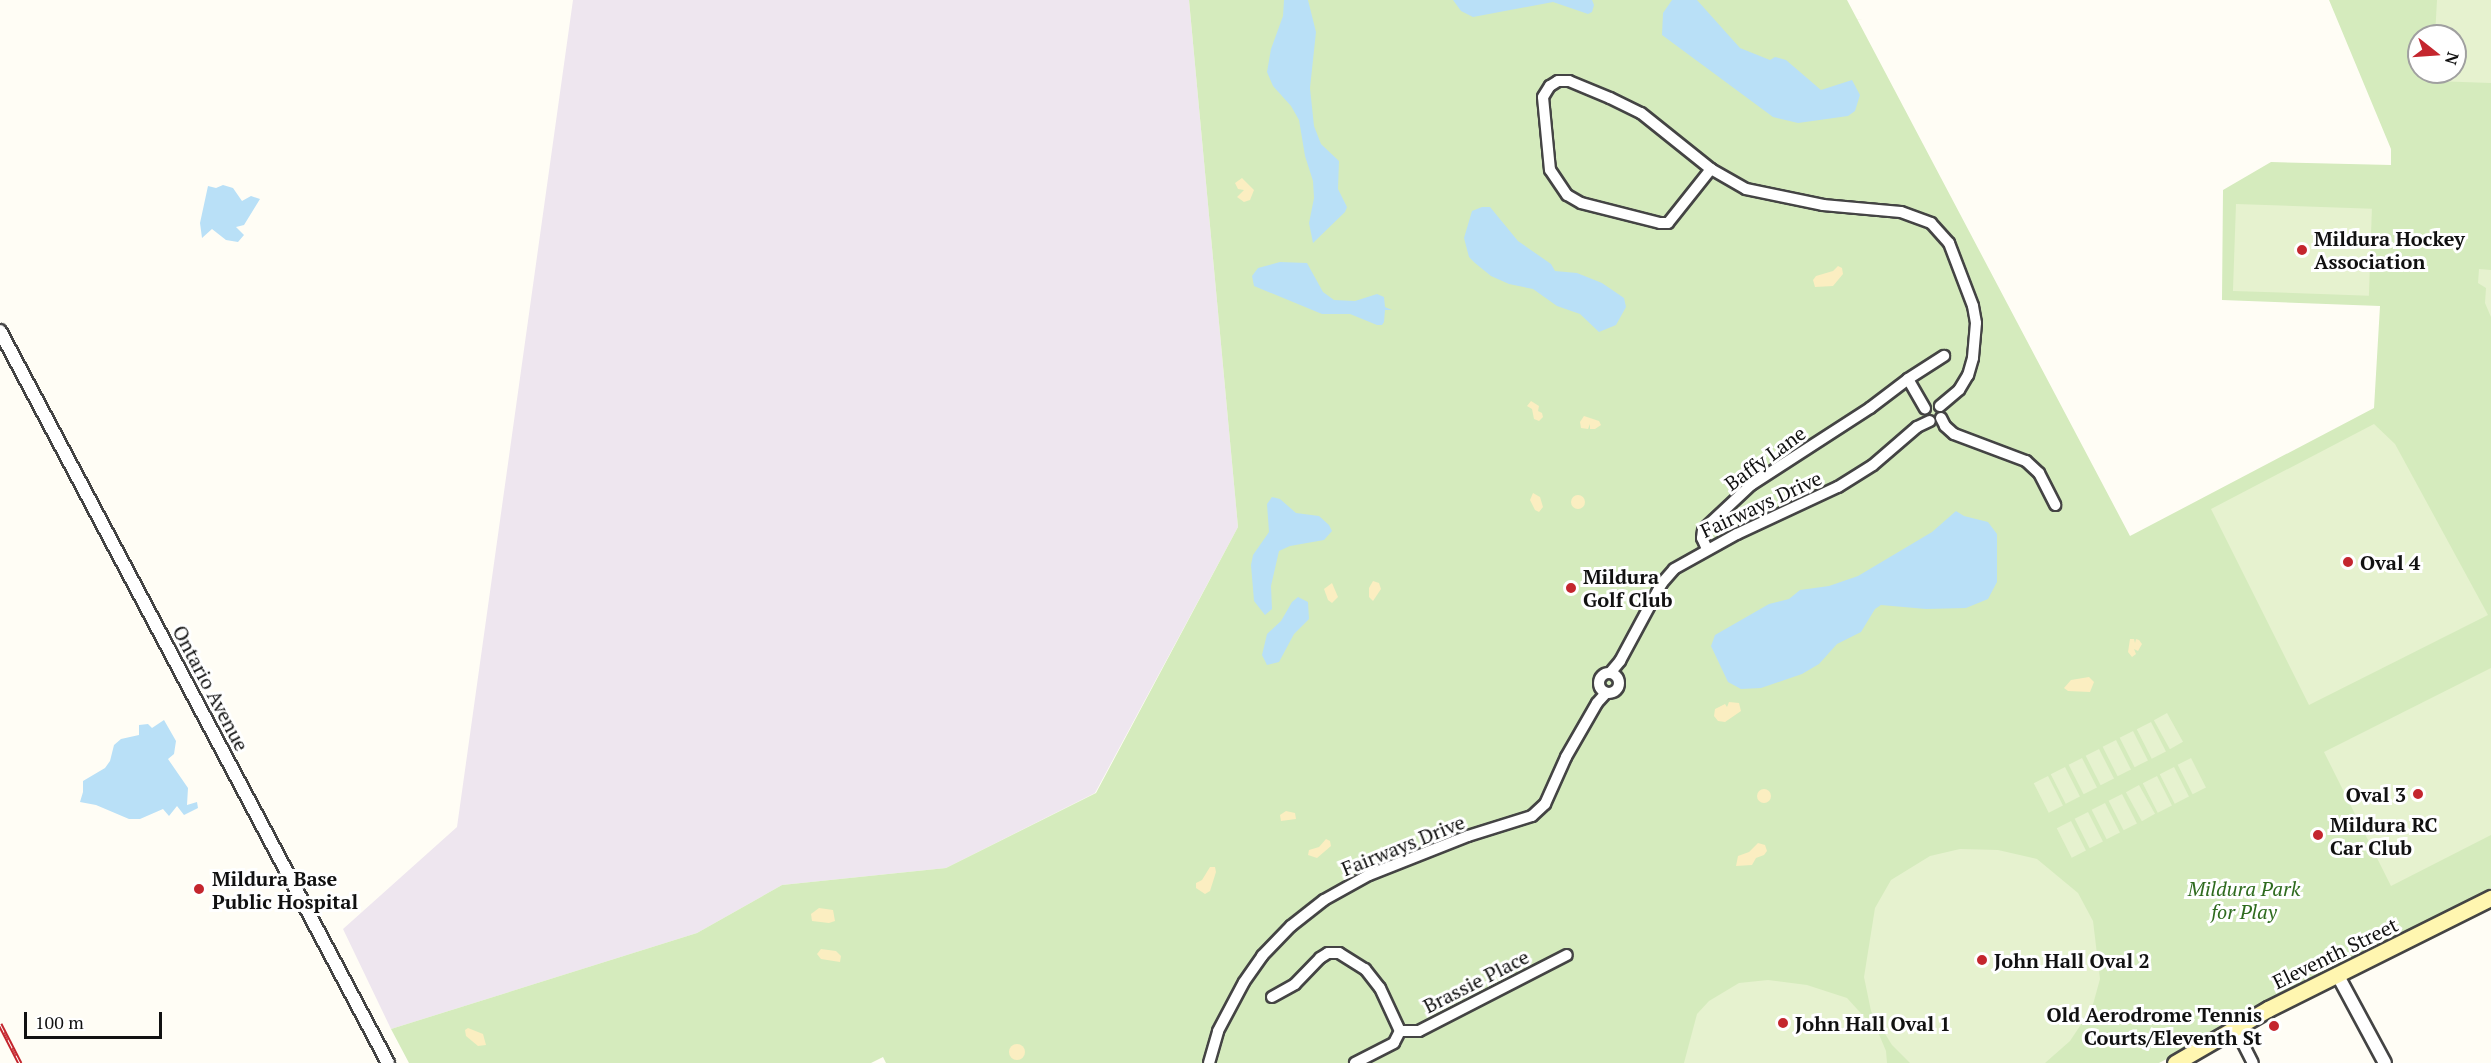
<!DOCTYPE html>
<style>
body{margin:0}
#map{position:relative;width:2491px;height:1063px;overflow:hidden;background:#fffdf5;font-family:"PT Serif",serif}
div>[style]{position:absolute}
.industrial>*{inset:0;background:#eee6ef}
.green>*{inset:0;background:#d5ebbd}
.sand>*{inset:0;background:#fbeec1}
.round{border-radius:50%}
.pitch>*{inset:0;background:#e6f2cf;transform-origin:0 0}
.water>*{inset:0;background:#b9e0f7}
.roads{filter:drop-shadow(2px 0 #444) drop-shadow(-2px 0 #444) drop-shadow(0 2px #444) drop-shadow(0 -2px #444)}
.minor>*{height:10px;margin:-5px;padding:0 5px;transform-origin:5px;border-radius:5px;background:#fff}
.minor>.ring{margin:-5px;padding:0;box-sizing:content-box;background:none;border:10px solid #fff;border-radius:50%}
.tertiary>*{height:12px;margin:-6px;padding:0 6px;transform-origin:6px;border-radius:6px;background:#fff}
.secondary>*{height:15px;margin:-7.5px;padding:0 7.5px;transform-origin:7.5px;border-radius:7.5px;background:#fff6b0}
.rail>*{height:5px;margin-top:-2.5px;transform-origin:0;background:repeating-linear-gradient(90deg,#fff 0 9px,#c4262e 0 18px);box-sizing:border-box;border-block:2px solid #c4262e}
.dots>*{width:16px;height:16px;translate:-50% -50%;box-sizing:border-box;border:3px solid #fff;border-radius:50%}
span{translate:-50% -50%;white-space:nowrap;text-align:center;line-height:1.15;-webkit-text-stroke:6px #fff;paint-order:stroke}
.poi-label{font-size:20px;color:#111;font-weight:700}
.left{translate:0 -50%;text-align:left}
.right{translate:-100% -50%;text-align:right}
.street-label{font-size:20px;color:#111}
.park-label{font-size:20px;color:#2f6b1f;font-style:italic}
.north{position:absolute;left:2407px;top:24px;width:60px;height:60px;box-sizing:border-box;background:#fff;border:2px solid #a0a0a0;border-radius:50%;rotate:107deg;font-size:16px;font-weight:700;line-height:24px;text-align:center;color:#111}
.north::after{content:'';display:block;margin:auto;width:21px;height:27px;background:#c4262e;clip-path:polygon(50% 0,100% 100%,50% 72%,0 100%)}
.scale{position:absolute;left:24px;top:1012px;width:138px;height:27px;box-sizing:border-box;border:3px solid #111;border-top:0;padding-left:8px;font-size:18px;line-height:21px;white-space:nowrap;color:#111;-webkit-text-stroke:4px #fff;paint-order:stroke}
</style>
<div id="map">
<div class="industrial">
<i style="clip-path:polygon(573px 0,1189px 0,1238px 527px,1095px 793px,946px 868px,782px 885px,697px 933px,391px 1029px,343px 929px,457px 827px)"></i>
</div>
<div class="green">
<i style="clip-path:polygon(evenodd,1189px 0,1847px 0,2130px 536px,2374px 408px,2380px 306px,2222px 300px,2223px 190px,2271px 162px,2391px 165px,2391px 149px,2329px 0,2491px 0,2491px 888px,2159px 1063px,886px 1063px,883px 1057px,871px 1063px,409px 1063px,391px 1029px,697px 933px,782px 885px,946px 868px,1096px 793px,1238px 527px,1189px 0,2419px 36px,2455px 36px,2455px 72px,2419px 72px,2419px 36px)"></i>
</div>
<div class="sand">
<i style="clip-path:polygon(1242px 178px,1254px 190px,1250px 200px,1244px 202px,1237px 197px,1244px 190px,1238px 189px,1235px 183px)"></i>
<i style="clip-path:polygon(1838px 266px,1842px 268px,1843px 274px,1833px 286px,1815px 287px,1813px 280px,1816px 276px,1833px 271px)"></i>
<i style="clip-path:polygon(1531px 401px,1539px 406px,1538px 411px,1542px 413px,1543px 417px,1539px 421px,1534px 419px,1532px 409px,1527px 406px)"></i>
<i style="clip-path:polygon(1584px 416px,1599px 421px,1601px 425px,1595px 429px,1590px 429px,1590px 424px,1588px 429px,1581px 428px,1580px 422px)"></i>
<i style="clip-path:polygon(1533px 493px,1540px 497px,1543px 507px,1539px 512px,1535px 510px,1530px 500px)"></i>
<i class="round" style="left:1571px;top:495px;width:14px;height:14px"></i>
<i style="clip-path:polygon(1373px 581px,1379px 583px,1381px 589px,1373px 601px,1369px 597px,1369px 588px)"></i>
<i style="clip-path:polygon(1332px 583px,1338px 597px,1332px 603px,1328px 600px,1324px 589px)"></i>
<i style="clip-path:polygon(2130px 639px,2134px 639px,2135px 643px,2136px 639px,2139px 640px,2142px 644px,2138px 651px,2134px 649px,2136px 654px,2132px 657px,2128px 652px)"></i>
<i style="clip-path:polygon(2089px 677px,2094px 682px,2090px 692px,2068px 691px,2064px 688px,2071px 680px)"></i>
<i style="clip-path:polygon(1729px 702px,1739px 703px,1741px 711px,1725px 722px,1718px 721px,1714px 716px,1715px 709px,1725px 704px,1727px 707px)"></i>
<i class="round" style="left:1757px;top:789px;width:14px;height:14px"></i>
<i style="clip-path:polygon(1286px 811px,1295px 813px,1296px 819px,1281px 821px,1280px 815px)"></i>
<i style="clip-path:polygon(1326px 839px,1330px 841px,1331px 846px,1317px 858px,1308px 855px,1309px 850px,1319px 847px)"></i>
<i style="clip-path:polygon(1758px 843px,1765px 845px,1767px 851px,1764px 855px,1756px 858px,1752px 865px,1736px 866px,1738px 856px,1749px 852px)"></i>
<i style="clip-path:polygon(1210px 867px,1215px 867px,1216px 872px,1210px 891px,1205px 894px,1196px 888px,1196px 883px,1202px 880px)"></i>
<i style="clip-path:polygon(819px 908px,833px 910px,835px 921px,829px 923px,812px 921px,811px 914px)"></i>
<i style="clip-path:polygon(821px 949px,836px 951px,841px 956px,840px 962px,821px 959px,817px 954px)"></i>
<i style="clip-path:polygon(468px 1028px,483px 1034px,486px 1045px,478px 1046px,466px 1036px,465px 1030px)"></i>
<i class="round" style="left:1009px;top:1044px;width:16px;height:16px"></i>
</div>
<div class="pitch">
<i style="clip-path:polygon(2437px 0,2491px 0,2491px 83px,2434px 81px,2434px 72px,2455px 72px,2455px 36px,2435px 36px)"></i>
<i style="left:2236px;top:204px;width:136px;height:87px;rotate:2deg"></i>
<i style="clip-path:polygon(2479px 269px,2491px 270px,2491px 317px,2485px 303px,2486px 288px,2478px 283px)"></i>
<i style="clip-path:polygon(2374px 424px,2395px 444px,2488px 615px,2309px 705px,2211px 509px)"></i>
<i style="clip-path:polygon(2491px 668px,2491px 835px,2391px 886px,2324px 752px)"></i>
<i style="left:2167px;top:713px;width:33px;height:15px;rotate:61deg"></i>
<i style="left:2151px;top:722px;width:33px;height:16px;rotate:63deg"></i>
<i style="left:2133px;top:731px;width:33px;height:15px;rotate:63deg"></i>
<i style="left:2116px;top:740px;width:33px;height:15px;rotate:63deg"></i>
<i style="left:2099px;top:749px;width:33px;height:15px;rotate:63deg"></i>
<i style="left:2082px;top:758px;width:33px;height:15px;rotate:63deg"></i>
<i style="left:2191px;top:758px;width:33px;height:15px;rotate:63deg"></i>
<i style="left:2065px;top:767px;width:33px;height:16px;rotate:63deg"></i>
<i style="left:2174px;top:767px;width:33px;height:16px;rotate:63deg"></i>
<i style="left:2048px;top:776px;width:33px;height:16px;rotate:63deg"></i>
<i style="left:2157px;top:776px;width:33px;height:16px;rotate:63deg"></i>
<i style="left:2139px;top:785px;width:33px;height:15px;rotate:61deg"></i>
<i style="left:2122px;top:794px;width:33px;height:15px;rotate:63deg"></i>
<i style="left:2105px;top:803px;width:33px;height:15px;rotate:63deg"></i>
<i style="left:2088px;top:812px;width:33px;height:15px;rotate:63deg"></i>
<i style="left:2071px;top:821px;width:33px;height:16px;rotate:63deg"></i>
<i style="clip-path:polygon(1960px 849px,1998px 850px,2037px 859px,2078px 893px,2093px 921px,2100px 979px,2092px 1008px,2070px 1041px,2045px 1063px,1910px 1063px,1892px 1045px,1871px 1011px,1864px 977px,1875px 908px,1891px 880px,1930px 856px)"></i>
<i style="clip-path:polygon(1768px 980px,1807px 985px,1847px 998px,1878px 1032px,1886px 1051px,1887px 1063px,1684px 1063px,1697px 1014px,1709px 1001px,1739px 983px)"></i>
</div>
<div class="water">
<i style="clip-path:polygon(1284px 0,1308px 0,1316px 32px,1310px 88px,1314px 126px,1321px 144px,1339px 161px,1338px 189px,1347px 207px,1345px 212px,1313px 243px,1309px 223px,1314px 198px,1313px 181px,1305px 156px,1299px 120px,1291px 106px,1273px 86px,1267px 72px,1271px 49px,1283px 16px)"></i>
<i style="clip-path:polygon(1453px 0,1592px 0,1594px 5px,1592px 12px,1588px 14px,1553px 2px,1473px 17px,1461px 11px)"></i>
<i style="clip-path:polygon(1672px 0,1697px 0,1740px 48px,1770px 60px,1775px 57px,1786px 60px,1821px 90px,1852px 80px,1860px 95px,1855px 111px,1848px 116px,1798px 123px,1773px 117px,1662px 35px,1663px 13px)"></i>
<i style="clip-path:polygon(223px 185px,233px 188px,242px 201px,251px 196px,260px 199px,244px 225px,236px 227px,244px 235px,238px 242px,226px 240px,212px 229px,202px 238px,200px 223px,208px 186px,216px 188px)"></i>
<i style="clip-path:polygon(1482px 207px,1490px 207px,1518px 241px,1551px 264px,1555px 271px,1577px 273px,1602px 283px,1624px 298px,1626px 307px,1616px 325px,1599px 332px,1580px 314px,1557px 306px,1533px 289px,1509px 284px,1491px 276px,1475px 263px,1469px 257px,1464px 238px,1472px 211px)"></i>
<i style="clip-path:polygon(1280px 262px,1307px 263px,1323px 292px,1334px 300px,1355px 301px,1377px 294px,1384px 297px,1385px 307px,1392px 310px,1385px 310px,1384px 322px,1382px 325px,1377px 325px,1350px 314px,1322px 314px,1254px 286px,1252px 276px,1258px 268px)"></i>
<i style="clip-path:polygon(1272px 497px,1280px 499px,1296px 513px,1319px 516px,1329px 525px,1332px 531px,1324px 540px,1290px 546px,1279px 551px,1271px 586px,1272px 609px,1265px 615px,1254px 601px,1251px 565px,1253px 555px,1269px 532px,1267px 504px)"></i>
<i style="clip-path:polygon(1956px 511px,1964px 516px,1988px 522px,1997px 534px,1997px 582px,1988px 599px,1966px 608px,1926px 609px,1881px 605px,1875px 609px,1861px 632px,1837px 644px,1819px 664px,1802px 674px,1761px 688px,1741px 689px,1728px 682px,1711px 646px,1715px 635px,1769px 604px,1789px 599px,1800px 590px,1829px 586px,1858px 576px,1932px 532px)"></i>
<i style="clip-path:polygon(1298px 597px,1308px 602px,1309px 619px,1294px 634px,1279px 662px,1267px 665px,1262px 655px,1267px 634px,1281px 621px,1292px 602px)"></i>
<i style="clip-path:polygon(164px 720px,176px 741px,174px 754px,168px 759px,188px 788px,187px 805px,197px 802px,198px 808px,184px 815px,177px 806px,169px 816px,163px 809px,140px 819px,129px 819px,96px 805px,80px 802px,83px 792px,83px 781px,105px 768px,110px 761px,114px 745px,121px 739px,139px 735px,139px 725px,148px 724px,152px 728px)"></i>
</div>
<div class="roads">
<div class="minor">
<i style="left:1711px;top:169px;width:69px;rotate:128.5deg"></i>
<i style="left:1668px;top:223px;width:8px;rotate:180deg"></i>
<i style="left:1660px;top:223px;width:81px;rotate:-165.8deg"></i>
<i style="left:1581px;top:203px;width:16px;rotate:-150deg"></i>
<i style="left:1567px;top:195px;width:30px;rotate:-124deg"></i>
<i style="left:1550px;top:170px;width:73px;rotate:-95.5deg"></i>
<i style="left:1543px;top:97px;width:13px;rotate:-58deg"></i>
<i style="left:1550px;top:86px;width:9px;rotate:-32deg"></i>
<i style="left:1558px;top:81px;width:11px"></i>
<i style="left:1569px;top:81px;width:44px;rotate:22.5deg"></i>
<i style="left:1610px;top:98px;width:34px;rotate:26deg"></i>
<i style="left:1641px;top:113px;width:90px;rotate:38.7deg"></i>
<i style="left:1711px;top:169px;width:40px;rotate:29.7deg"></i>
<i style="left:1746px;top:189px;width:79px;rotate:11.7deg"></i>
<i style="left:1823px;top:205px;width:78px;rotate:5.1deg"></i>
<i style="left:1901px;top:212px;width:32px;rotate:20deg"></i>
<i style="left:1931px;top:223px;width:27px;rotate:48deg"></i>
<i style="left:1949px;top:243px;width:67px;rotate:69.1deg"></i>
<i style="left:1973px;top:306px;width:17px;rotate:80deg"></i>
<i style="left:1976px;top:323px;width:35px;rotate:95deg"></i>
<i style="left:1973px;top:358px;width:18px;rotate:106deg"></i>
<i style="left:1968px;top:375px;width:17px;rotate:121deg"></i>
<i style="left:1959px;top:390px;width:25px;rotate:140deg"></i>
<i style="left:1908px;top:379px;width:43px;rotate:-32.6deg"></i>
<i style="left:1941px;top:418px;width:9px;rotate:63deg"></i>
<i style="left:1945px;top:426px;width:12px;rotate:42deg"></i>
<i style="left:1954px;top:434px;width:77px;rotate:20.6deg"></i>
<i style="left:2026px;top:461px;width:18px;rotate:43deg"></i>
<i style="left:2039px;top:473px;width:36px;rotate:63deg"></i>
<i style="left:1707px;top:549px;width:12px;rotate:-114deg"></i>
<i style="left:1702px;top:538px;width:8px;rotate:-83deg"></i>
<i style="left:1703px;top:530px;width:66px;rotate:-43.2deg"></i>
<i style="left:1751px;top:485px;width:142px;rotate:-32.9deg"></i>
<i style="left:1870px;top:408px;width:48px;rotate:-37.3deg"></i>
<i style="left:1908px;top:379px;width:34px;rotate:60deg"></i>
<i class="ring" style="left:1599px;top:673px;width:10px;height:10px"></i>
<i style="left:1610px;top:673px;width:16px;rotate:-50deg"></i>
<i style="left:1620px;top:661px;width:89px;rotate:-61.7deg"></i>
<i style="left:1662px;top:583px;width:18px;rotate:-49deg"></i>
<i style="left:1674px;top:569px;width:72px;rotate:-29.1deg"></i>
<i style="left:1737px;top:534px;width:111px;rotate:-25deg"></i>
<i style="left:1838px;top:487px;width:41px;rotate:-32.2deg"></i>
<i style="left:1873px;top:465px;width:58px;rotate:-40.8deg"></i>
<i style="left:1917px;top:427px;width:14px;rotate:-25deg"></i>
<i style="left:1272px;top:997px;width:26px;rotate:-29deg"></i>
<i style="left:1295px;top:984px;width:36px;rotate:-46deg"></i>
<i style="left:1320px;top:958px;width:9px;rotate:-32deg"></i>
<i style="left:1328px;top:953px;width:11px"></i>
<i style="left:1339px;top:953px;width:31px;rotate:32deg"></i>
<i style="left:1365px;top:969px;width:24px;rotate:52deg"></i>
<i style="left:1380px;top:988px;width:47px;rotate:65.1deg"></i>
<i style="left:1400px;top:1031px;width:13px;rotate:117deg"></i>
<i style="left:1394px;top:1043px;width:44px;rotate:152.9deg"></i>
<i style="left:2235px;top:1028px;width:39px;rotate:63deg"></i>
<i style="left:1400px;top:1031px;width:19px"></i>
<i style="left:1419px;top:1031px;width:166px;rotate:-27.2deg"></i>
<i style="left:1209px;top:1063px;width:33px;rotate:-74deg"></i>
<i style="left:1218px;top:1031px;width:55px;rotate:-62deg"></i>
<i style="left:1244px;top:982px;width:32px;rotate:-55deg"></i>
<i style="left:1262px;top:956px;width:42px;rotate:-46deg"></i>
<i style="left:1291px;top:926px;width:42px;rotate:-38.2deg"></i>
<i style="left:1324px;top:900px;width:51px;rotate:-29.1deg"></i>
<i style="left:1369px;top:875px;width:106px;rotate:-21.5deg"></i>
<i style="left:1468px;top:836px;width:67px;rotate:-17.4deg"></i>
<i style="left:1532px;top:816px;width:18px;rotate:-43deg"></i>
<i style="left:1545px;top:804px;width:51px;rotate:-65.9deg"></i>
<i style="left:1566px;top:757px;width:62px;rotate:-60.1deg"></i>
<i style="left:1597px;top:703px;width:13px;rotate:-48deg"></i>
</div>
<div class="tertiary">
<i style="left:0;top:331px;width:828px;rotate:62.07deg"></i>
<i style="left:2337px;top:974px;width:101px;rotate:61.7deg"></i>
</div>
<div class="secondary">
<i style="left:2175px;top:1063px;width:108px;rotate:-30.1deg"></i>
<i style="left:2268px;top:1009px;width:249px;rotate:-26.5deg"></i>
</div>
</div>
<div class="rail">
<i style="left:0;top:1024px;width:44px;rotate:62.9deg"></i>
</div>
<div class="dots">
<i style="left:2302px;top:250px;background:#c4262e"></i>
<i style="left:2348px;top:562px;background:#c4262e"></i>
<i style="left:1571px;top:588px;background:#c4262e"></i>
<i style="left:2418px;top:794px;background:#c4262e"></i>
<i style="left:2318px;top:835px;background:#c4262e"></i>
<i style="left:199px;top:889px;background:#c4262e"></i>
<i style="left:1982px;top:960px;background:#c4262e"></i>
<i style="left:1783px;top:1023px;background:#c4262e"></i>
<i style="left:2274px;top:1026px;background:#c4262e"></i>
</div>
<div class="poi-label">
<span class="left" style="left:2314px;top:250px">Mildura Hockey<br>Association</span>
<span class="left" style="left:2360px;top:562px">Oval 4</span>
<span class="left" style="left:1583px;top:588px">Mildura<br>Golf Club</span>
<span class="right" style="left:2406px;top:794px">Oval 3</span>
<span class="left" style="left:2330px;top:836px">Mildura RC<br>Car Club</span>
<span class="left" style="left:212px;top:890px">Mildura Base<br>Public Hospital</span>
<span class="left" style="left:1994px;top:960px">John Hall Oval 2</span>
<span class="right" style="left:2262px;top:1026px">Old Aerodrome Tennis<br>Courts/Eleventh St</span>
<span class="left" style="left:1795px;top:1023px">John Hall Oval 1</span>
</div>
<div class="street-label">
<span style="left:1765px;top:458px;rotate:-36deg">Baffy Lane</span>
<span style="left:1761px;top:504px;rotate:-25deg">Fairways Drive</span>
<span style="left:211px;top:688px;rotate:62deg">Ontario Avenue</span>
<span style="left:1403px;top:845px;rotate:-22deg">Fairways Drive</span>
<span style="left:2335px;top:953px;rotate:-26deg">Eleventh Street</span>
<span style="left:1476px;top:981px;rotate:-27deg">Brassie Place</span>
</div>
<div class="park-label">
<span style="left:2244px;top:900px">Mildura Park<br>for Play</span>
</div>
<div class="north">N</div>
<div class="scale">100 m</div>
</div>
